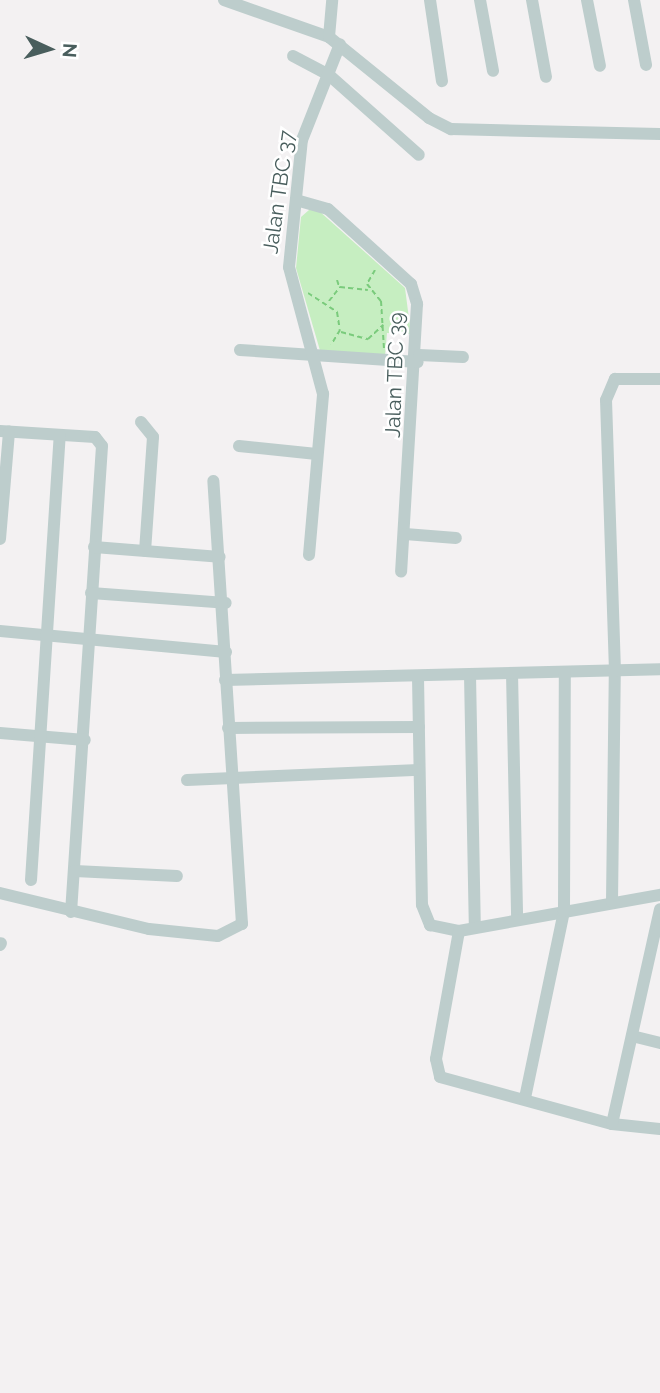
<!DOCTYPE html>
<style>
body{margin:0}
#map{position:relative;width:660px;height:1393px;overflow:hidden;background:#f3f1f2;font-family:Raleway,sans-serif}
div>[style]{position:absolute}
.green>*{inset:0;background:#c6eec1}
.path>*{height:2px;margin-top:-1px;transform-origin:0;background:repeating-linear-gradient(90deg,#7acb7c 0 5px,transparent 0 8.5px)}
.minor>*{height:12px;margin:-6px;padding:0 6px;transform-origin:6px;border-radius:6px;background:#bdcdcc}
span{translate:-50% -50%;white-space:nowrap;text-align:center;line-height:1.15;-webkit-text-stroke:5px #fff;paint-order:stroke}
.street-label{font-size:21px;color:#495e5d}
.north{position:absolute;left:14px;top:14px;width:70px;height:70px;-webkit-text-stroke:5px #fff;paint-order:stroke;rotate:94deg;font-size:19px;font-weight:700;line-height:28px;text-align:center;color:#495e5d}
.north::after{content:'';display:block;margin:auto;width:24px;height:32px;background:#495e5d;clip-path:polygon(50% 0,100% 100%,50% 72%,0 100%)}
</style>
<div id="map">
<div class="green">
<i style="clip-path:polygon(309px 210px,318px 210px,405px 288px,411px 334px,387px 333px,385px 356px,321px 354px,296px 268px,301px 217px)"></i>
</div>
<div class="path">
<i style="left:375px;top:270px;width:16px;rotate:120deg"></i>
<i style="left:367px;top:284px;width:22px;rotate:51deg"></i>
<i style="left:381px;top:301px;width:48px;rotate:86.4deg"></i>
<i style="left:337px;top:280px;width:6px;rotate:72deg"></i>
<i style="left:308px;top:293px;width:35px;rotate:33deg"></i>
<i style="left:337px;top:312px;width:18px;rotate:81deg"></i>
<i style="left:340px;top:330px;width:17px;rotate:121deg"></i>
<i style="left:329px;top:301px;width:18px;rotate:-52deg"></i>
<i style="left:340px;top:287px;width:28px;rotate:6deg"></i>
<i style="left:341px;top:332px;width:28px;rotate:15deg"></i>
<i style="left:368px;top:339px;width:21px;rotate:-43deg"></i>
</div>
<div class="minor">
<i style="left:224px;top:0;width:111px;rotate:19.4deg"></i>
<i style="left:329px;top:37px;width:129px;rotate:39deg"></i>
<i style="left:429px;top:118px;width:25px;rotate:27deg"></i>
<i style="left:451px;top:129px;width:209px;rotate:1.4deg"></i>
<i style="left:430px;top:0;width:82px;rotate:81.6deg"></i>
<i style="left:480px;top:0;width:72px;rotate:79.6deg"></i>
<i style="left:532px;top:0;width:78px;rotate:79.7deg"></i>
<i style="left:587px;top:0;width:67px;rotate:78.9deg"></i>
<i style="left:634px;top:0;width:66px;rotate:79.5deg"></i>
<i style="left:329px;top:37px;width:37px;rotate:-85deg"></i>
<i style="left:293px;top:56px;width:41px;rotate:27.8deg"></i>
<i style="left:329px;top:75px;width:120px;rotate:41.6deg"></i>
<i style="left:296px;top:200px;width:33px;rotate:16deg"></i>
<i style="left:328px;top:209px;width:112px;rotate:42.1deg"></i>
<i style="left:411px;top:284px;width:21px;rotate:73deg"></i>
<i style="left:417px;top:304px;width:268px;rotate:93.4deg"></i>
<i style="left:240px;top:350px;width:178px;rotate:3.9deg"></i>
<i style="left:419px;top:355px;width:44px;rotate:2.6deg"></i>
<i style="left:141px;top:422px;width:19px;rotate:51deg"></i>
<i style="left:153px;top:437px;width:114px;rotate:94deg"></i>
<i style="left:0;top:431px;width:95px;rotate:3.6deg"></i>
<i style="left:95px;top:437px;width:11px;rotate:52deg"></i>
<i style="left:102px;top:446px;width:467px;rotate:93.8deg"></i>
<i style="left:239px;top:446px;width:78px;rotate:5.9deg"></i>
<i style="left:405px;top:534px;width:51px;rotate:4.5deg"></i>
<i style="left:0;top:539px;width:108px;rotate:-85.2deg"></i>
<i style="left:94px;top:547px;width:126px;rotate:4.5deg"></i>
<i style="left:309px;top:555px;width:162px;rotate:-85deg"></i>
<i style="left:323px;top:394px;width:131px;rotate:-105deg"></i>
<i style="left:289px;top:267px;width:128px;rotate:-84.2deg"></i>
<i style="left:302px;top:140px;width:103px;rotate:-68.4deg"></i>
<i style="left:91px;top:593px;width:135px;rotate:4.2deg"></i>
<i style="left:0;top:631px;width:227px;rotate:5.3deg"></i>
<i style="left:512px;top:673px;width:244px;rotate:88.8deg"></i>
<i style="left:470px;top:675px;width:253px;rotate:88.9deg"></i>
<i style="left:418px;top:677px;width:228px;rotate:89deg"></i>
<i style="left:422px;top:905px;width:22px;rotate:68deg"></i>
<i style="left:430px;top:925px;width:30px;rotate:12deg"></i>
<i style="left:459px;top:931px;width:204px;rotate:-10.2deg"></i>
<i style="left:225px;top:680px;width:435px;rotate:-1.4deg"></i>
<i style="left:228px;top:728px;width:191px;rotate:-0.3deg"></i>
<i style="left:0;top:733px;width:85px;rotate:4.7deg"></i>
<i style="left:187px;top:780px;width:232px;rotate:-2.5deg"></i>
<i style="left:75px;top:871px;width:102px;rotate:2.8deg"></i>
<i style="left:31px;top:880px;width:446px;rotate:-86.3deg"></i>
<i style="left:0;top:893px;width:153px;rotate:13.6deg"></i>
<i style="left:149px;top:929px;width:69px;rotate:5.8deg"></i>
<i style="left:218px;top:936px;width:27px;rotate:-27deg"></i>
<i style="left:242px;top:924px;width:444px;rotate:-93.7deg"></i>
<i style="left:612px;top:902px;width:231px;rotate:-89.3deg"></i>
<i style="left:615px;top:671px;width:271px;rotate:-91.9deg"></i>
<i style="left:606px;top:400px;width:23px;rotate:-67deg"></i>
<i style="left:615px;top:379px;width:45px"></i>
<i style="left:459px;top:931px;width:130px;rotate:100.2deg"></i>
<i style="left:436px;top:1059px;width:18px;rotate:77deg"></i>
<i style="left:440px;top:1077px;width:178px;rotate:15.3deg"></i>
<i style="left:612px;top:1124px;width:48px;rotate:5.9deg"></i>
<i style="left:0;top:945px;width:2px;rotate:-63deg"></i>
<i style="left:632px;top:1036px;width:29px;rotate:14deg"></i>
<i style="left:525px;top:1098px;width:191px;rotate:-78.2deg"></i>
<i style="left:564px;top:911px;width:238px;rotate:-89.8deg"></i>
<i style="left:612px;top:1124px;width:220px;rotate:-77.4deg"></i>
</div>
<div class="street-label">
<span style="left:279px;top:192px;rotate:-82deg">Jalan TBC 37</span>
<span style="left:395px;top:375px;rotate:-88deg">Jalan TBC 39</span>
</div>
<div class="north">N</div>
</div>
